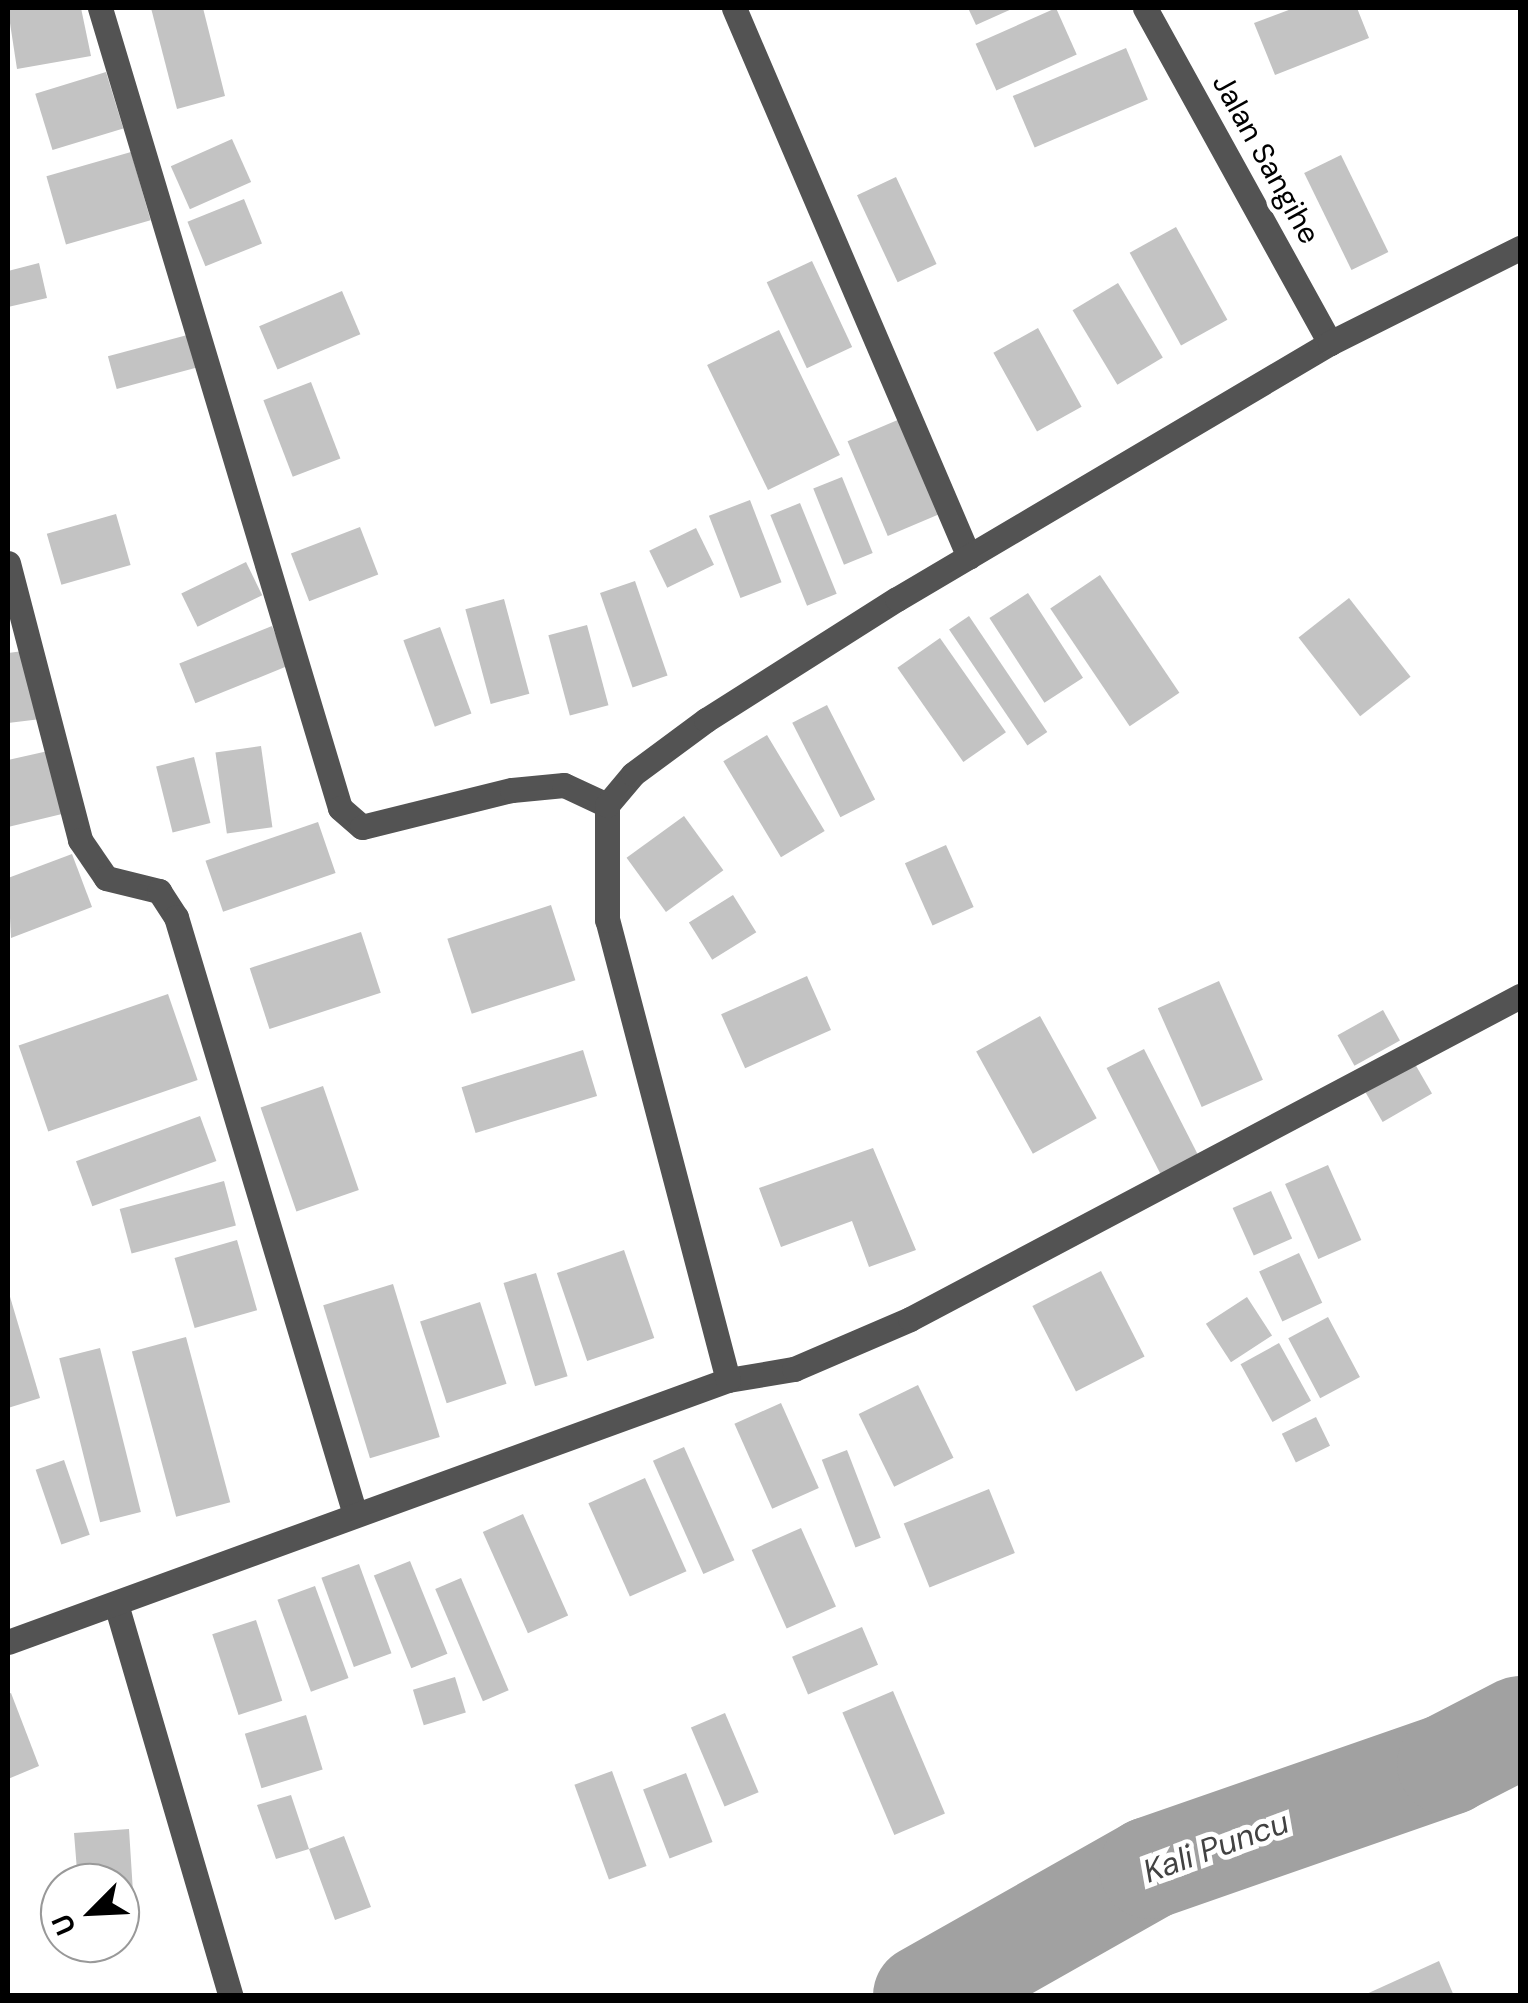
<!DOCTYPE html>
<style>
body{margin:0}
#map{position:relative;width:1528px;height:2003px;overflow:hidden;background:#fff;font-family:"DM Sans",sans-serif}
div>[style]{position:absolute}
.river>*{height:102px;margin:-51px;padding:0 51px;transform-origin:51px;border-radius:51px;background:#a1a1a1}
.building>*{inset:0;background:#c3c3c3;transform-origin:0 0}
.minor>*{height:25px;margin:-12.5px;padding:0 12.5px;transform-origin:12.5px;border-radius:12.5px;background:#535353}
span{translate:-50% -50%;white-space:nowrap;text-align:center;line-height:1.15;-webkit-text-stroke:10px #fff;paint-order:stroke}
.street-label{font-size:30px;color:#000}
.water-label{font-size:32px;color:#424242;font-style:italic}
.frame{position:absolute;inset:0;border:10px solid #000;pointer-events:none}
.north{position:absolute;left:40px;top:1863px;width:100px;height:100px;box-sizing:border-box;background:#fff;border:2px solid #999;border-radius:50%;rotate:246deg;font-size:28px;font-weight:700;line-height:40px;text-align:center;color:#000}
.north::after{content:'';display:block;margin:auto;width:35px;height:45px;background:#000;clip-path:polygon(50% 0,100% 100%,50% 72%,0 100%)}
</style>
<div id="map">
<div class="river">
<i style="left:924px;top:1996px;width:260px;rotate:-29.5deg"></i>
<i style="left:1150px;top:1868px;width:316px;rotate:-19.2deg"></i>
<i style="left:1448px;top:1764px;width:81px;rotate:-27.2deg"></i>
</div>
<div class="building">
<i style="clip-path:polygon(19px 8px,81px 8px,91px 56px,17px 69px,8px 10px)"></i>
<i style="clip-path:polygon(151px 8px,203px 8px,225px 96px,177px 109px)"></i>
<i style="clip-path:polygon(968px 8px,1014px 8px,976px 25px)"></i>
<i style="left:1056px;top:8px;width:51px;height:88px;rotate:66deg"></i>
<i style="clip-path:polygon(1294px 8px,1357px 8px,1369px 38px,1275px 75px,1254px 23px)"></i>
<i style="left:1126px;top:48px;width:56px;height:123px;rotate:67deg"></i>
<i style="left:106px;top:72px;width:59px;height:74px;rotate:73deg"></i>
<i style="left:232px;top:139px;width:47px;height:67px;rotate:66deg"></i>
<i style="left:131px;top:152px;width:71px;height:88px;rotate:74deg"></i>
<i style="left:1341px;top:155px;width:108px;height:41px;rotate:64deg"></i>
<i style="left:896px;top:177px;width:96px;height:43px;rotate:65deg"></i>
<i style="left:244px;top:199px;width:48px;height:61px;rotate:68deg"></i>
<i style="left:1176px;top:227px;width:106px;height:53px;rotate:61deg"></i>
<i style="left:812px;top:261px;width:95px;height:50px;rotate:65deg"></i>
<i style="clip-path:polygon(39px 263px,47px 298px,8px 307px,8px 271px)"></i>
<i style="left:1118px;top:283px;width:87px;height:53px;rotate:59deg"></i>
<i style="left:342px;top:291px;width:47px;height:90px;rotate:67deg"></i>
<i style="left:1038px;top:328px;width:90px;height:51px;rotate:61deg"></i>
<i style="left:779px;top:330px;width:139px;height:80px;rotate:64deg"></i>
<i style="left:191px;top:334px;width:34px;height:86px;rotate:75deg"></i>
<i style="left:311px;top:382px;width:82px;height:51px;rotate:69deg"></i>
<i style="left:900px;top:419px;width:103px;height:57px;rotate:67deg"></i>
<i style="left:842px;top:477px;width:82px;height:31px;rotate:68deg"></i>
<i style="left:750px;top:500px;width:88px;height:44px;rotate:69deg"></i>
<i style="left:800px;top:503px;width:98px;height:32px;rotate:68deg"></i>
<i style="left:116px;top:514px;width:53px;height:72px;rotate:74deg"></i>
<i style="left:360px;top:527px;width:51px;height:74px;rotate:69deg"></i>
<i style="left:696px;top:528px;width:41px;height:52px;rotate:64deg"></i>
<i style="left:246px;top:562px;width:37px;height:72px;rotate:64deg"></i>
<i style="left:1100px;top:575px;width:142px;height:60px;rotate:56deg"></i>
<i style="left:635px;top:581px;width:100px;height:37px;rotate:71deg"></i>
<i style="left:1028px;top:593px;width:101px;height:46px;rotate:57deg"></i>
<i style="left:1349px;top:598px;width:100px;height:64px;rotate:52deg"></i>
<i style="left:504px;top:599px;width:98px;height:40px;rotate:75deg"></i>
<i style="left:969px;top:616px;width:140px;height:24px;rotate:56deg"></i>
<i style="left:587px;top:625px;width:83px;height:40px;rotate:75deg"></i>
<i style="left:272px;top:626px;width:43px;height:100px;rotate:68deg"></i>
<i style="left:440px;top:627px;width:92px;height:39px;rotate:70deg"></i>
<i style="left:940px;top:638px;width:115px;height:52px;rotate:55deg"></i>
<i style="clip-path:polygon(31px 650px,41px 719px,8px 723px,8px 653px)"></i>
<i style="left:827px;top:705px;width:106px;height:39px;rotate:63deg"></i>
<i style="left:767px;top:735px;width:112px;height:51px;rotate:59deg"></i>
<i style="left:261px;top:746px;width:82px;height:46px;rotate:82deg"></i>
<i style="clip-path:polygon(48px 751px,62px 814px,8px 827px,8px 760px)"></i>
<i style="left:194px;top:757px;width:68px;height:39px;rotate:76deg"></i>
<i style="left:684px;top:816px;width:67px;height:71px;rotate:54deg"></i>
<i style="left:318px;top:822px;width:54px;height:119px;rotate:71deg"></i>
<i style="left:946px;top:845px;width:68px;height:45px;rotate:66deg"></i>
<i style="clip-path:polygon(72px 854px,92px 907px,11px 938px,8px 878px)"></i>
<i style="left:733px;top:895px;width:44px;height:52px;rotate:58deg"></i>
<i style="left:551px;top:905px;width:79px;height:109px;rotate:72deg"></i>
<i style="left:361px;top:932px;width:64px;height:117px;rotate:72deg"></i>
<i style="left:807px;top:976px;width:59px;height:94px;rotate:66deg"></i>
<i style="left:1219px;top:981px;width:108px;height:67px;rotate:66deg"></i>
<i style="left:168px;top:994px;width:91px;height:158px;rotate:71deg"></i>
<i style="left:1383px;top:1010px;width:35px;height:52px;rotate:61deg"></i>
<i style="left:1040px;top:1016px;width:117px;height:73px;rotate:61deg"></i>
<i style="left:1144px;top:1049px;width:123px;height:42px;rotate:63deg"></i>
<i style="left:583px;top:1050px;width:48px;height:127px;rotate:73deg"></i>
<i style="left:1415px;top:1064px;width:34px;height:57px;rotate:60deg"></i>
<i style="left:323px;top:1086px;width:110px;height:66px;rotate:71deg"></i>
<i style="left:200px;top:1116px;width:48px;height:132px;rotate:70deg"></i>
<i style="clip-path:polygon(873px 1148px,916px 1250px,869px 1267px,852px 1221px,781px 1247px,759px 1188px)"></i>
<i style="left:1328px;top:1165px;width:82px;height:47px;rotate:66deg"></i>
<i style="left:224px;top:1181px;width:46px;height:108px;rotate:75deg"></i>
<i style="left:1271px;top:1191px;width:52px;height:42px;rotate:66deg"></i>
<i style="left:237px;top:1240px;width:73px;height:65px;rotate:74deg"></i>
<i style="left:624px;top:1250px;width:93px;height:71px;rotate:71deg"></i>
<i style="left:1299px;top:1253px;width:55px;height:44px;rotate:65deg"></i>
<i style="left:1101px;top:1271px;width:96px;height:77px;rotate:63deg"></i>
<i style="left:536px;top:1273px;width:108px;height:34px;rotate:73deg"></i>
<i style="left:393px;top:1284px;width:160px;height:73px;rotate:73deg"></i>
<i style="clip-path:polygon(8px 1290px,40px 1398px,8px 1408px)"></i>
<i style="left:1247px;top:1297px;width:46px;height:49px;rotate:57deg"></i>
<i style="left:480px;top:1302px;width:86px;height:63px;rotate:72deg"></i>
<i style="left:1328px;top:1317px;width:68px;height:45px;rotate:62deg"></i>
<i style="left:186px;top:1337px;width:171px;height:56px;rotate:75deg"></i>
<i style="left:1279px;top:1343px;width:66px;height:44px;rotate:61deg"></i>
<i style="left:100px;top:1348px;width:169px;height:42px;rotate:76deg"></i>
<i style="left:918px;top:1385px;width:81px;height:66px;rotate:64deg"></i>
<i style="left:781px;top:1403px;width:93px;height:51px;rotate:66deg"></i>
<i style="left:1316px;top:1417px;width:32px;height:38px;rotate:64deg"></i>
<i style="left:684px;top:1447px;width:124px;height:34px;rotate:66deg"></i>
<i style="left:847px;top:1450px;width:94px;height:27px;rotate:69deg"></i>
<i style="left:64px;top:1460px;width:79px;height:30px;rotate:71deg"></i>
<i style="left:645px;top:1478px;width:102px;height:62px;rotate:66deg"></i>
<i style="left:989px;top:1489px;width:69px;height:92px;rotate:68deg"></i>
<i style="left:523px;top:1514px;width:111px;height:44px;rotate:66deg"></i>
<i style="left:801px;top:1528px;width:86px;height:54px;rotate:66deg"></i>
<i style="left:410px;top:1561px;width:100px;height:39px;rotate:68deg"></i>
<i style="left:359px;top:1564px;width:95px;height:40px;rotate:70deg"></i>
<i style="left:461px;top:1578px;width:122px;height:28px;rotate:67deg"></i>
<i style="left:315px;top:1586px;width:98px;height:40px;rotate:70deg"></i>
<i style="left:256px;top:1620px;width:85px;height:46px;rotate:72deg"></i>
<i style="left:862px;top:1627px;width:41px;height:76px;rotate:67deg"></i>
<i style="left:455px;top:1677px;width:37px;height:44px;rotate:73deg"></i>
<i style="left:893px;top:1691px;width:133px;height:55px;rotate:67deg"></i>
<i style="clip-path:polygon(11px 1693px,39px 1766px,8px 1779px,8px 1694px)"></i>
<i style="left:725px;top:1713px;width:86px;height:37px;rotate:67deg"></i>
<i style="left:306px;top:1715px;width:57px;height:64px;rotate:73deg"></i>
<i style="left:612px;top:1771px;width:101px;height:40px;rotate:70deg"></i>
<i style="left:686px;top:1773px;width:74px;height:46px;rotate:69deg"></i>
<i style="clip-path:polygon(291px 1795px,309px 1849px,344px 1836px,371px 1907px,335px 1920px,309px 1849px,276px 1859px,257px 1805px)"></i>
<i style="clip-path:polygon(129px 1829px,134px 1908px,120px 1909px,120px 1883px,78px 1883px,74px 1833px)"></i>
<i style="clip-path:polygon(1439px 1961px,1454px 1996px,1362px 1996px)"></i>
</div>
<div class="minor">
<i style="left:100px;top:8px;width:835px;rotate:73.3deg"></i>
<i style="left:340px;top:808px;width:29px;rotate:41deg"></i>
<i style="left:362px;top:827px;width:154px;rotate:-13.9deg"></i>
<i style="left:512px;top:790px;width:52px;rotate:-5.5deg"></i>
<i style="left:564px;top:785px;width:47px;rotate:24.9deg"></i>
<i style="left:734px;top:8px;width:597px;rotate:66.83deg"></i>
<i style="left:1145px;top:8px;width:383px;rotate:61.1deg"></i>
<i style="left:8px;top:563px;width:286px;rotate:75.4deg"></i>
<i style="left:80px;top:840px;width:46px;rotate:55.6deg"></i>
<i style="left:106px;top:878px;width:55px;rotate:13.8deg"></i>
<i style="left:159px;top:891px;width:31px;rotate:57deg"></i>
<i style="left:176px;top:917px;width:620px;rotate:73.32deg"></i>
<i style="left:728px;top:1380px;width:67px;rotate:-9.5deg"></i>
<i style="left:794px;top:1369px;width:126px;rotate:-23.3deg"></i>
<i style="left:910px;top:1319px;width:690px;rotate:-27.9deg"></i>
<i style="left:116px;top:1604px;width:409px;rotate:73.7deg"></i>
<i style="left:8px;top:1642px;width:766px;rotate:-20deg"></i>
<i style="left:728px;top:1380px;width:476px;rotate:-104.7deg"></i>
<i style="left:607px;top:920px;width:115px;rotate:-90deg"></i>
<i style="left:607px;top:805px;width:40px;rotate:-50deg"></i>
<i style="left:633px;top:774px;width:91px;rotate:-36.5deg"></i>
<i style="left:706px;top:720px;width:226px;rotate:-32.4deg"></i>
<i style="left:897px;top:599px;width:503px;rotate:-30.59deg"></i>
<i style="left:1330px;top:343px;width:212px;rotate:-26.6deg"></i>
</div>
<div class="street-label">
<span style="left:1266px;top:159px;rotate:61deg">Jalan Sangihe</span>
</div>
<div class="water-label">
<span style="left:1216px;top:1847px;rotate:-20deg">Kali Puncu</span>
</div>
<div class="frame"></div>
<div class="north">U</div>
</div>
